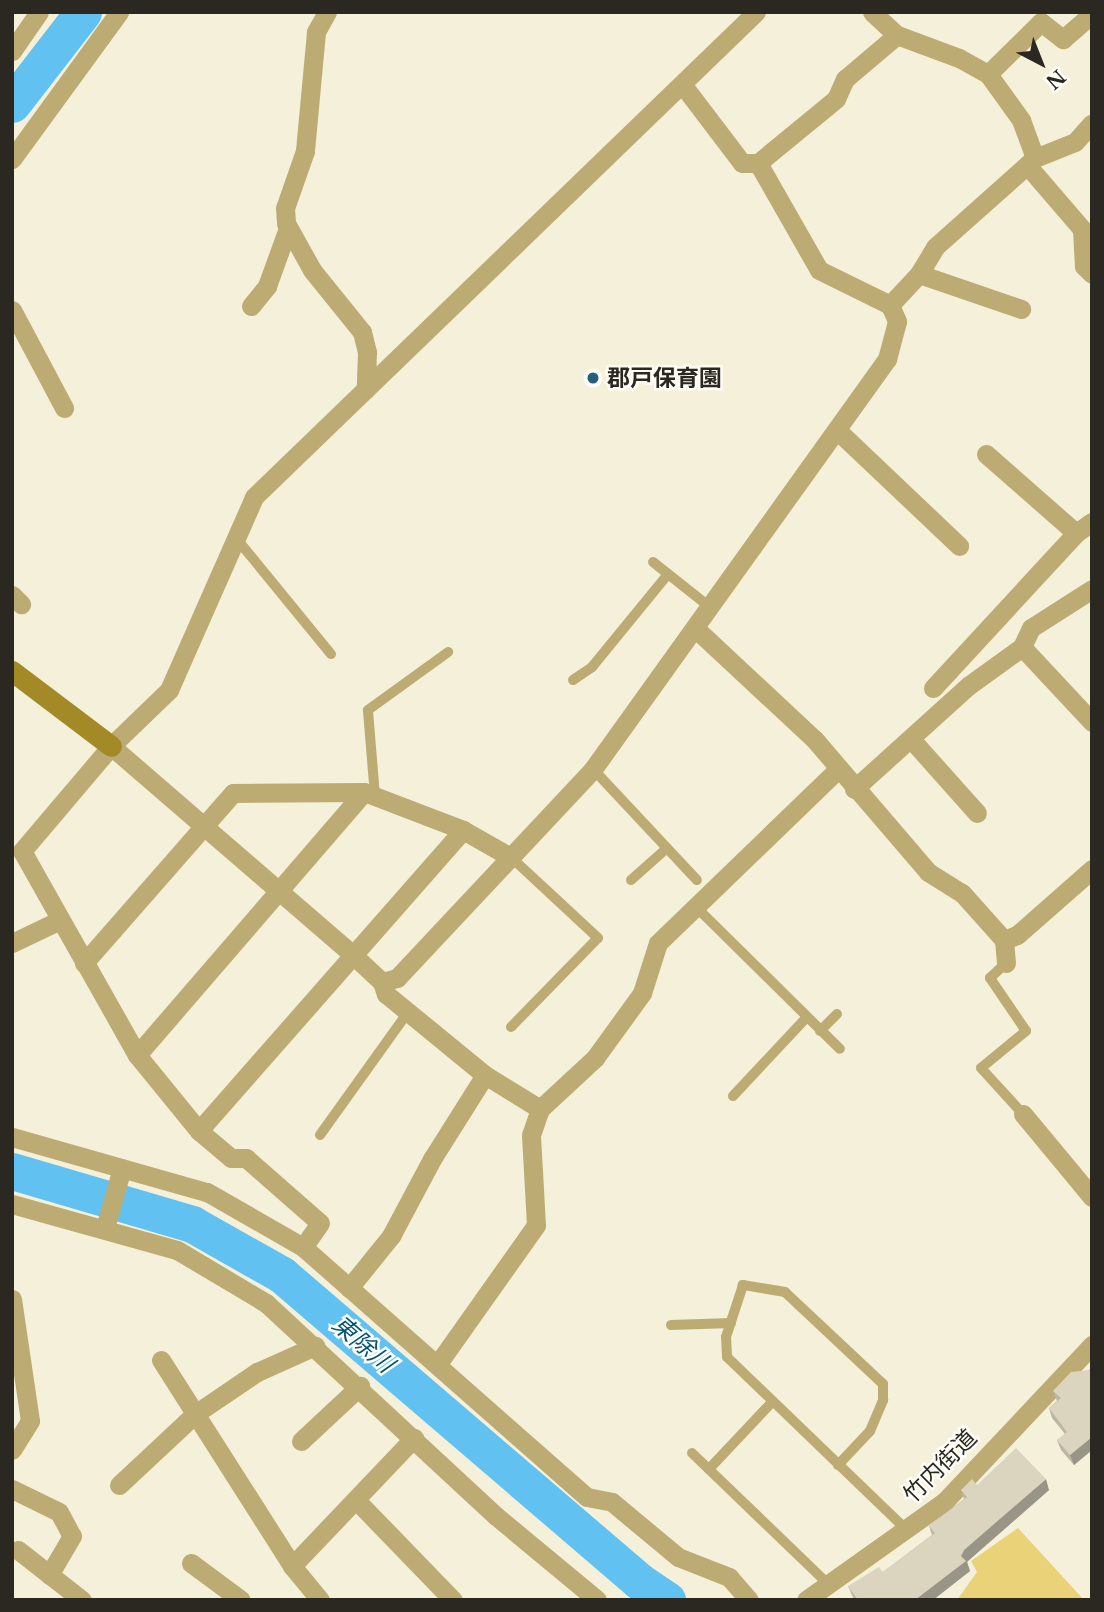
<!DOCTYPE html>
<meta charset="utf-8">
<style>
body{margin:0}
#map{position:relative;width:1104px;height:1612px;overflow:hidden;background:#f5f0da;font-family:"Libre Baskerville","Noto Sans JP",serif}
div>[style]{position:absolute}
.green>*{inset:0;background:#ead279}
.river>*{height:37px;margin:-18.5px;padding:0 18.5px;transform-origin:18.5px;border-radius:18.5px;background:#61c1f0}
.lane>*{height:10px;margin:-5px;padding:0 5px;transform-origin:5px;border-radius:5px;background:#bcac73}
.street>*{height:19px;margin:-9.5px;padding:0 9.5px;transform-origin:9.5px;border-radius:9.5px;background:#bcac73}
.secondary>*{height:21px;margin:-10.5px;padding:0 10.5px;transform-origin:10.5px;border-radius:10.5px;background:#a38a27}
.wall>*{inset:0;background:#bcb7a5}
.shaded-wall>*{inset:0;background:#999586}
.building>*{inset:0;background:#dbd5c0}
.dots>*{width:19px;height:19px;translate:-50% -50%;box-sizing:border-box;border:4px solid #fefdf8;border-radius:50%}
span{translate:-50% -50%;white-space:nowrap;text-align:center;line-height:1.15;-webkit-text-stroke:5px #fefdf8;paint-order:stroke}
.poi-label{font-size:23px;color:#2a2820;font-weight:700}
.left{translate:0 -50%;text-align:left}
.street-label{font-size:23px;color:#2a2820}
.water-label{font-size:24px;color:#025574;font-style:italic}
.frame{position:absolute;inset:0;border:14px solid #2a2820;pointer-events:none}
.north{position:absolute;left:1006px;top:28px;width:70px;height:70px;-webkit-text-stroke:5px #fefdf8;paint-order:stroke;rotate:138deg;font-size:19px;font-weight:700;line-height:28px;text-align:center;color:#2a2820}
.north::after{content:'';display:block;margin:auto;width:24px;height:32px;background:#2a2820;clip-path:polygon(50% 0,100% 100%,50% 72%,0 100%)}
</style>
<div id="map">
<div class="green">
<i style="clip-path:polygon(1018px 1528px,1084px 1600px,957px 1600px,977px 1572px,971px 1561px)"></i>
</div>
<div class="river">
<i style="left:12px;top:104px;width:116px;rotate:-52.3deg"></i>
<i style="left:12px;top:1171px;width:188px;rotate:16.4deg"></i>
<i style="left:192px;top:1224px;width:103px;rotate:29.5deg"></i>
<i style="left:282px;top:1275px;width:470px;rotate:40.6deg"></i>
<i style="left:639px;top:1581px;width:34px;rotate:34deg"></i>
</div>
<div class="lane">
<i style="left:236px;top:538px;width:150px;rotate:50.7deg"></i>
<i style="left:653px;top:562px;width:74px;rotate:38.4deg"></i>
<i style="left:573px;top:680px;width:23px;rotate:-34deg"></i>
<i style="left:592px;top:667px;width:120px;rotate:-50.7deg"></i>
<i style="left:593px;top:769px;width:152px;rotate:46.9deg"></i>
<i style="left:375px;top:796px;width:86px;rotate:-94.7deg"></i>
<i style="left:368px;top:710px;width:99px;rotate:-35.9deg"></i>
<i style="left:631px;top:880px;width:48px;rotate:-41.6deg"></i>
<i style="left:696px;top:907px;width:202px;rotate:44.6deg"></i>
<i style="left:1006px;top:963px;width:22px;rotate:137deg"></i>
<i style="left:990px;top:978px;width:64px;rotate:55.8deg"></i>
<i style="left:1026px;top:1031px;width:58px;rotate:140.6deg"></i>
<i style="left:981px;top:1068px;width:62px;rotate:47.6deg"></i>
<i style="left:511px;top:1027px;width:124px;rotate:-45.7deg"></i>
<i style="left:598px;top:938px;width:117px;rotate:-137.1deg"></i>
<i style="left:820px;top:1031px;width:24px;rotate:-45deg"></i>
<i style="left:733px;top:1096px;width:105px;rotate:-46.9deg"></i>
<i style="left:320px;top:1135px;width:151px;rotate:-54.4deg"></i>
<i style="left:671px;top:1325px;width:60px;rotate:-1.9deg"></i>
<i style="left:692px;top:1453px;width:190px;rotate:43.9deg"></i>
<i style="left:838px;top:1465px;width:47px;rotate:-46.7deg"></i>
<i style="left:870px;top:1431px;width:34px;rotate:-67deg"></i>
<i style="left:883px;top:1400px;width:16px;rotate:-90deg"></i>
<i style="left:883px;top:1384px;width:134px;rotate:-136.8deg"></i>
<i style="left:785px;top:1292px;width:43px;rotate:-170.5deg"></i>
<i style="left:743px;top:1285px;width:55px;rotate:108.1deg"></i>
<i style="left:726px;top:1337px;width:20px;rotate:87deg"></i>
<i style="left:727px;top:1357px;width:251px;rotate:43.9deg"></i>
<i style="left:709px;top:1469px;width:93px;rotate:-46.7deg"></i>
</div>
<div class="street">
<i style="left:327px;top:12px;width:23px;rotate:119deg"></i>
<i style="left:316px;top:32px;width:120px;rotate:95.3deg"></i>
<i style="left:305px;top:151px;width:60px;rotate:109.3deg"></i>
<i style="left:285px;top:208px;width:15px;rotate:86deg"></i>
<i style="left:286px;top:223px;width:54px;rotate:61deg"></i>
<i style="left:312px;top:270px;width:80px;rotate:51.1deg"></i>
<i style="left:362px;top:332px;width:21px;rotate:76deg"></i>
<i style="left:367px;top:352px;width:37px;rotate:92deg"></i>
<i style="left:872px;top:12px;width:34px;rotate:43deg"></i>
<i style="left:897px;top:35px;width:66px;rotate:20.4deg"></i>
<i style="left:959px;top:58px;width:33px;rotate:29deg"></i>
<i style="left:988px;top:74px;width:57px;rotate:54.3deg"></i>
<i style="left:1021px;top:120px;width:40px;rotate:69.8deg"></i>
<i style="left:12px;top:51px;width:47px;rotate:-55.3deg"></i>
<i style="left:988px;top:74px;width:74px;rotate:-44.5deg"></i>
<i style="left:1041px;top:22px;width:28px;rotate:38deg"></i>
<i style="left:1063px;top:39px;width:38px;rotate:-41deg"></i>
<i style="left:682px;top:84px;width:99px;rotate:52.8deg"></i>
<i style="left:742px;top:163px;width:16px"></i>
<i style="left:758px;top:163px;width:101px;rotate:-39.4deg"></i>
<i style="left:836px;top:99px;width:22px;rotate:-66deg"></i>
<i style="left:845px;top:79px;width:68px;rotate:-40.2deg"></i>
<i style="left:12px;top:159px;width:182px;rotate:-53.9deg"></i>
<i style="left:758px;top:163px;width:123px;rotate:60.3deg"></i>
<i style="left:819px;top:270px;width:79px;rotate:26.2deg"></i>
<i style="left:1027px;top:165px;width:84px;rotate:49.3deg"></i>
<i style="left:1082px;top:229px;width:37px;rotate:87deg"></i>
<i style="left:1084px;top:266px;width:11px;rotate:45deg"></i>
<i style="left:919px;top:274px;width:108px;rotate:18.9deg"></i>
<i style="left:251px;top:306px;width:26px;rotate:-51deg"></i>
<i style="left:267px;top:286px;width:62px;rotate:-70.1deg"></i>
<i style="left:12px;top:310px;width:111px;rotate:62deg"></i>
<i style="left:838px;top:431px;width:167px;rotate:43.5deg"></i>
<i style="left:986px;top:454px;width:120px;rotate:41.3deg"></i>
<i style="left:12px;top:595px;width:13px;rotate:45deg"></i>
<i style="left:696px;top:629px;width:163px;rotate:43deg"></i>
<i style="left:815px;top:740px;width:174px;rotate:49.4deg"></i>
<i style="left:928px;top:872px;width:40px;rotate:32deg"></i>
<i style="left:962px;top:893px;width:63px;rotate:48.2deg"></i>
<i style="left:1004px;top:940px;width:23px;rotate:85deg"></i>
<i style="left:1022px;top:647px;width:103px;rotate:47deg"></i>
<i style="left:933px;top:688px;width:211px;rotate:-47.3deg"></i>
<i style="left:1076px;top:533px;width:19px;rotate:-35deg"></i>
<i style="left:911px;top:739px;width:99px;rotate:48.3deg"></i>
<i style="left:111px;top:746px;width:320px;rotate:40.8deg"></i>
<i style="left:353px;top:955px;width:40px;rotate:43deg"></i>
<i style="left:382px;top:982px;width:13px;rotate:72deg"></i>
<i style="left:386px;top:994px;width:128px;rotate:39.3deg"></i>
<i style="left:485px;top:1075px;width:65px;rotate:31.7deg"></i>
<i style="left:854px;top:789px;width:154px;rotate:-42.1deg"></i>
<i style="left:968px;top:686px;width:67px;rotate:-35.8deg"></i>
<i style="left:1022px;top:647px;width:21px;rotate:-65deg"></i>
<i style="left:1031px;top:628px;width:72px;rotate:-32.6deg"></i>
<i style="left:463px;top:830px;width:400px;rotate:131.3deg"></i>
<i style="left:199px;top:1131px;width:98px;rotate:-129.2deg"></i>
<i style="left:137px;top:1055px;width:234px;rotate:-119.4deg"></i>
<i style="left:22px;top:851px;width:138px;rotate:-49.7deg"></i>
<i style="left:111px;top:746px;width:81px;rotate:-44deg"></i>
<i style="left:169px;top:690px;width:211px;rotate:-66.2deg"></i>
<i style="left:254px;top:497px;width:698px;rotate:-44.01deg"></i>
<i style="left:1004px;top:940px;width:14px;rotate:-21deg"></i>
<i style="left:1017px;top:935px;width:100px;rotate:-41.3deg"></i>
<i style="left:12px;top:943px;width:53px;rotate:-25.6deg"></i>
<i style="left:84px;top:963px;width:226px;rotate:-48.8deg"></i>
<i style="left:233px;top:793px;width:131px;rotate:-0.4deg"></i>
<i style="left:364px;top:792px;width:106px;rotate:21deg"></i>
<i style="left:463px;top:830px;width:56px;rotate:29.7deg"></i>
<i style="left:382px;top:982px;width:16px;rotate:-15deg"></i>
<i style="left:397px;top:978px;width:287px;rotate:-46.8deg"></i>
<i style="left:593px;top:769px;width:505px;rotate:-54.36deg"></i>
<i style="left:887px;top:359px;width:39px;rotate:-75deg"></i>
<i style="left:897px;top:321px;width:17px;rotate:-114deg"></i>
<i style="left:890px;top:305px;width:42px;rotate:-46.9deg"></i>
<i style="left:919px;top:274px;width:31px;rotate:-59deg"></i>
<i style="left:935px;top:247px;width:134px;rotate:-41.7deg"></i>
<i style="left:1035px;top:158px;width:43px;rotate:-21.8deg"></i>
<i style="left:1075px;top:142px;width:25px;rotate:-48deg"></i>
<i style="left:137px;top:1055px;width:347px;rotate:-49.2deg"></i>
<i style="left:1023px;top:1114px;width:108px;rotate:50.3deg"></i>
<i style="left:199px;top:1131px;width:42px;rotate:40.2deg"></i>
<i style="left:231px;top:1158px;width:15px"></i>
<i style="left:246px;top:1158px;width:98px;rotate:41.3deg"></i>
<i style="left:320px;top:1223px;width:29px;rotate:125deg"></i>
<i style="left:12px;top:1137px;width:203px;rotate:15.8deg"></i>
<i style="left:207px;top:1192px;width:111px;rotate:29.8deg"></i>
<i style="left:303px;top:1247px;width:378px;rotate:41.4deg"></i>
<i style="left:587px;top:1497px;width:25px;rotate:11deg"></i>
<i style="left:612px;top:1502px;width:86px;rotate:39.8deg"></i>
<i style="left:678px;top:1557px;width:55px;rotate:21.4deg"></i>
<i style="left:729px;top:1577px;width:30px;rotate:49deg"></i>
<i style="left:12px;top:1204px;width:171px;rotate:15.6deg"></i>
<i style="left:177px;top:1250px;width:104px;rotate:30.8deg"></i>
<i style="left:266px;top:1303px;width:313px;rotate:42.8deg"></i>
<i style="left:496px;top:1516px;width:131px;rotate:39.7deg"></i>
<i style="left:105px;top:1228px;width:62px;rotate:-74.2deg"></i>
<i style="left:349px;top:1288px;width:67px;rotate:-51.1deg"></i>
<i style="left:391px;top:1236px;width:87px;rotate:-62deg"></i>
<i style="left:432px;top:1159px;width:99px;rotate:-57.8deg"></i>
<i style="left:12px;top:1299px;width:123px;rotate:81.6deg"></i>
<i style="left:30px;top:1421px;width:34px;rotate:122deg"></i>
<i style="left:161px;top:1360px;width:244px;rotate:57.5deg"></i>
<i style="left:292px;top:1566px;width:44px;rotate:50.5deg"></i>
<i style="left:437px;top:1365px;width:171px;rotate:-54.7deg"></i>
<i style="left:536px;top:1225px;width:90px;rotate:-93.2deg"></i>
<i style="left:531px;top:1135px;width:28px;rotate:-71deg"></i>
<i style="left:540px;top:1109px;width:75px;rotate:-42.8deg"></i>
<i style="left:595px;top:1058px;width:80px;rotate:-54.1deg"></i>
<i style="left:642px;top:993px;width:52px;rotate:-72.3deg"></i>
<i style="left:658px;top:943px;width:249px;rotate:-44deg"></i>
<i style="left:301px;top:1441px;width:81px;rotate:-43deg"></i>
<i style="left:119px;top:1485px;width:104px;rotate:-43.1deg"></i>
<i style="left:195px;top:1414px;width:75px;rotate:-34.1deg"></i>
<i style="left:257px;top:1372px;width:64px;rotate:-24.1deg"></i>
<i style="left:12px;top:1489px;width:52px;rotate:26.1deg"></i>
<i style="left:59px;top:1512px;width:27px;rotate:62deg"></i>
<i style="left:72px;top:1536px;width:45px;rotate:120.5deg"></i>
<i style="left:356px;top:1500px;width:139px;rotate:45.9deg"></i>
<i style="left:18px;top:1550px;width:81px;rotate:38deg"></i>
<i style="left:191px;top:1563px;width:62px;rotate:36.5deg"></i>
<i style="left:292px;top:1566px;width:177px;rotate:-46.4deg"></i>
<i style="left:806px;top:1600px;width:169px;rotate:-35.4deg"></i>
<i style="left:944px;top:1502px;width:216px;rotate:-46.7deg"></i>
</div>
<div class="secondary">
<i style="left:12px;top:671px;width:124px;rotate:37.1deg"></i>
</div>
<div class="wall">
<i style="clip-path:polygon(1092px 1368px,1092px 1450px,1074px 1465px,1061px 1450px,1057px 1440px,1065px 1434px,1052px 1418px,1049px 1408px,1057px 1401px,1053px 1391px)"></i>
<i style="clip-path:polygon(977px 1485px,1049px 1490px,968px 1561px,967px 1562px,970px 1571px,933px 1600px,854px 1600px,848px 1586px,883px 1572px,932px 1535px,929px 1526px,964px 1499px,961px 1490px)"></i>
</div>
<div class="shaded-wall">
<i style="clip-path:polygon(1092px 1437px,1092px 1450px,1074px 1465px,1070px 1455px)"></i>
<i style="clip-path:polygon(1046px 1479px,1049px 1490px,968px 1561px,967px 1562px,970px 1571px,933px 1600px,915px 1600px,961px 1556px,964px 1550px)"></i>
</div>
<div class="building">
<i style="clip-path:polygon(1092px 1368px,1092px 1437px,1070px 1455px,1057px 1440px,1067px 1432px,1049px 1408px,1061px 1398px,1053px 1391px,1071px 1372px,1090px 1370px)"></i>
<i style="clip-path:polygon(1016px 1448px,1046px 1479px,964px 1550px,961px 1556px,966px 1561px,915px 1600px,881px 1600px,880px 1598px,877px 1600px,858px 1600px,848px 1586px,879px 1567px,883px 1572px,935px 1533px,929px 1526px,967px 1497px,961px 1490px,972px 1479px,977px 1485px)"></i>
</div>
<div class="dots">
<i style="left:593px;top:378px;background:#275e79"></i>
</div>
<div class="poi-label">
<span class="left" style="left:607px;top:378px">郡戸保育園</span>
</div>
<div class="street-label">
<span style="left:940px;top:1466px;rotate:-45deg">竹内街道</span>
</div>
<div class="water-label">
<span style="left:363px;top:1344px;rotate:41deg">東除川</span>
</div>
<div class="frame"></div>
<div class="north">N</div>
</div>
